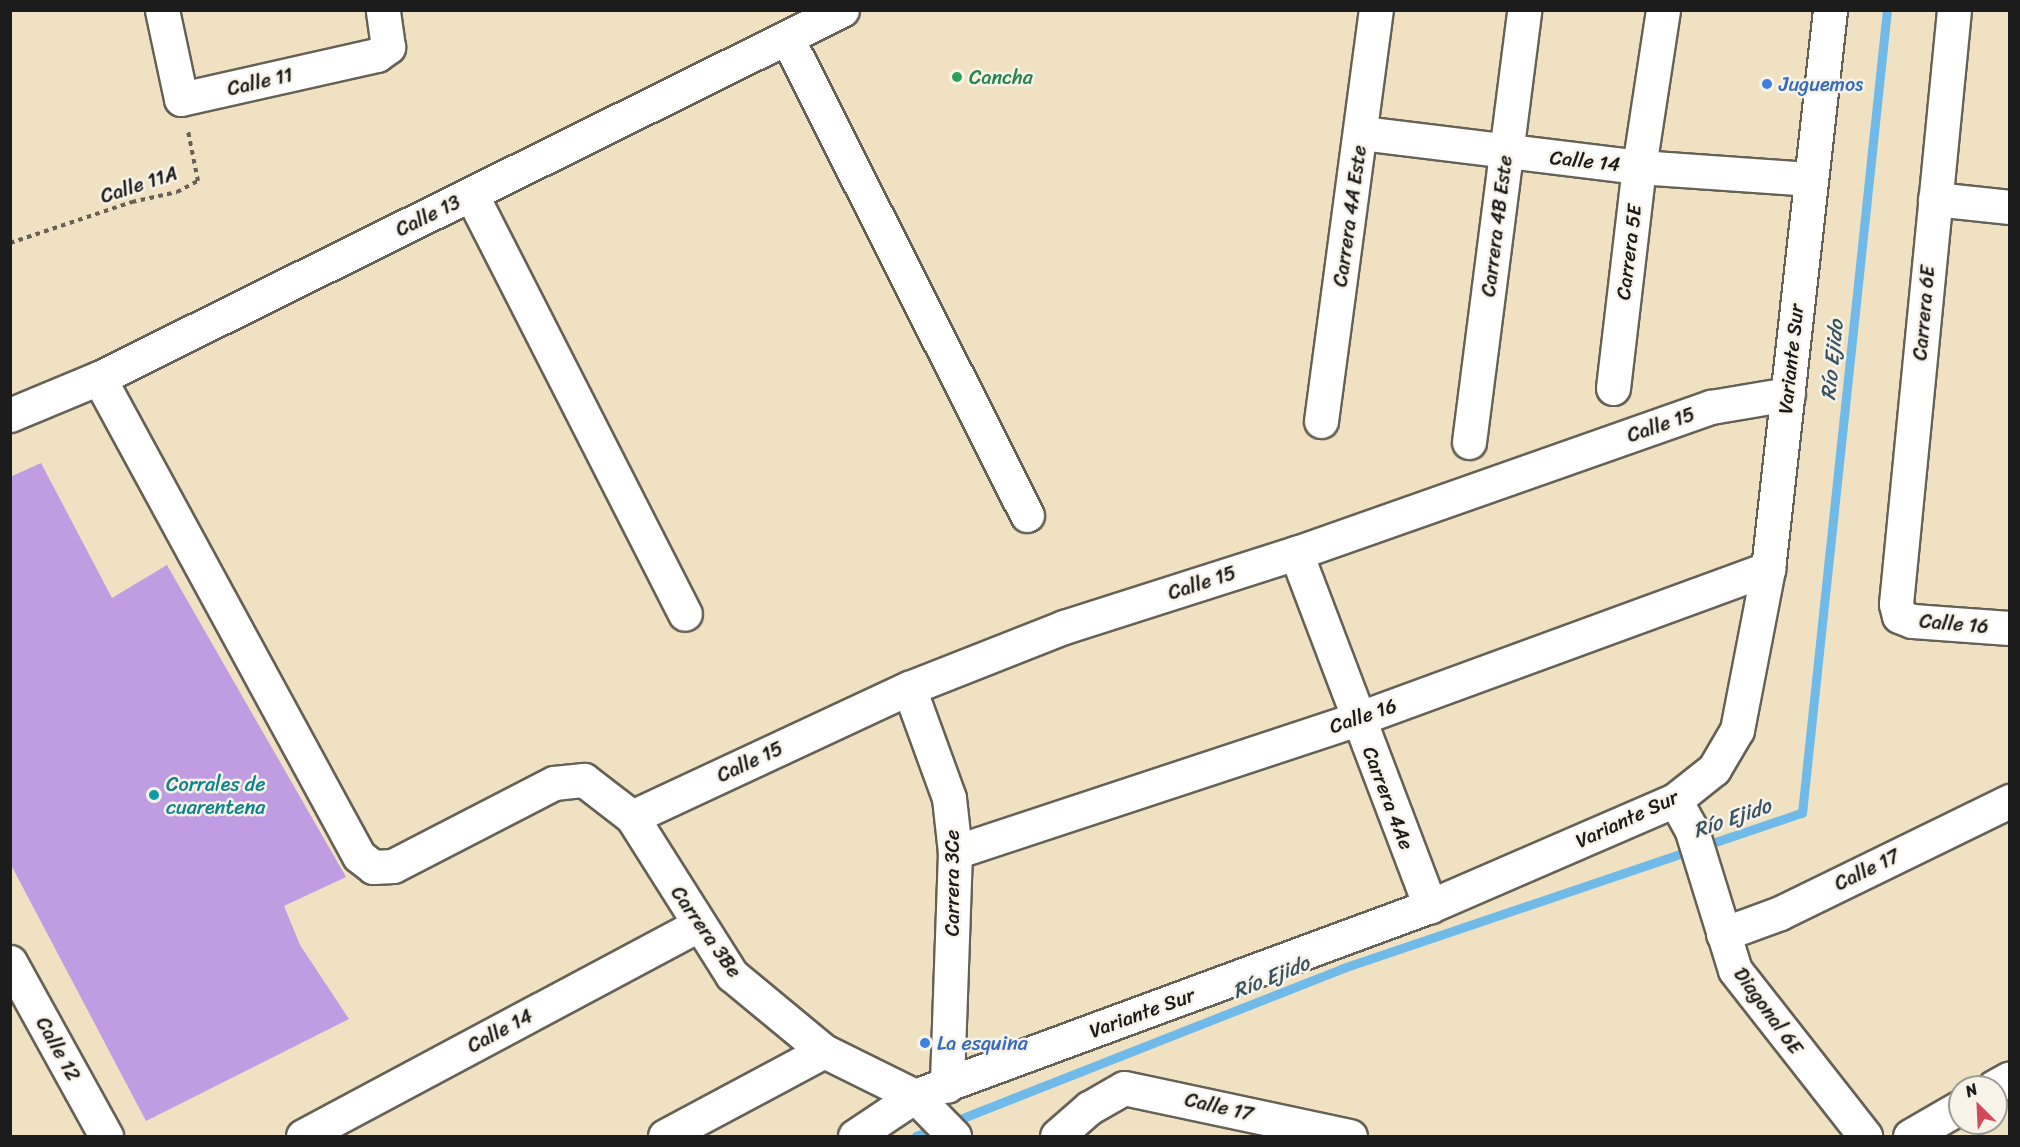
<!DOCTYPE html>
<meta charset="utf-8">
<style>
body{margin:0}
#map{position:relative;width:2020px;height:1147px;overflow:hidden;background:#f0e1c2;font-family:Sriracha,sans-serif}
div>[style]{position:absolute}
.stream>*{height:9px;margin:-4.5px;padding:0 4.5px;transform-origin:4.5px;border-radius:4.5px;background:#6fbae8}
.building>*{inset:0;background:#c09ce3}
.path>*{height:4px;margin-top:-2px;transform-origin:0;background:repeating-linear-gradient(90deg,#666156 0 4.5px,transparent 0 9px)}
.roads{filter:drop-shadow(2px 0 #666156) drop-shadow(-2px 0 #666156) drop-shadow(0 2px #666156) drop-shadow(0 -2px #666156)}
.minor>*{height:33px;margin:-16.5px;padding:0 16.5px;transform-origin:16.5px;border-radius:16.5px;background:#fff}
.major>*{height:33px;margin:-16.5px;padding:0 16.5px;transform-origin:16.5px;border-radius:16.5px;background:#fff}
.dots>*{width:16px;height:16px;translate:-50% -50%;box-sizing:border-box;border:3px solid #f7f3e8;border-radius:50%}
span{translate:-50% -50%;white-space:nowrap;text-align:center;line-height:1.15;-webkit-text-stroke:5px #f7f3e8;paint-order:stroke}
.leisure-label{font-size:20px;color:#27864d}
.left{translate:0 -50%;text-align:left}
.street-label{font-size:20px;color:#1c1c1c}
.shop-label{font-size:20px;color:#366cbe}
.culture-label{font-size:20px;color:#0d838f}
.water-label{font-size:21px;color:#395363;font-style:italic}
.frame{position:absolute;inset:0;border:12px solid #1c1c1c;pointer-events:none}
.north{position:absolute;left:1948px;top:1075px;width:60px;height:60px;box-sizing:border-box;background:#f7f3e8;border:2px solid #9f9d96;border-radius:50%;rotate:336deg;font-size:16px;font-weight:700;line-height:24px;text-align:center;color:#1c1c1c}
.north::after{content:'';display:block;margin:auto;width:21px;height:27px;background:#d1495b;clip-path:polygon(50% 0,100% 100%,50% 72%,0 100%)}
</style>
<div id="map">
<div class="stream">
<i style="left:950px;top:1123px;width:422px;rotate:-21.5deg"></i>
<i style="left:1343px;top:968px;width:484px;rotate:-18.7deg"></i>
<i style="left:1802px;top:813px;width:807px;rotate:-83.96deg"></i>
<i style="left:916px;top:1136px;width:22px;rotate:-21deg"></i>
</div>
<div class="building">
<i style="clip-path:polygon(41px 463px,112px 598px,167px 565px,346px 877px,284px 906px,300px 945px,349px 1019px,146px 1121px,10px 863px,10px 477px)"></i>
</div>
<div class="path">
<i style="left:10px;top:243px;width:129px;rotate:-18.6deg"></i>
<i style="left:132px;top:202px;width:46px;rotate:-12.5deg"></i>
<i style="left:177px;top:192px;width:24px;rotate:-28deg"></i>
<i style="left:198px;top:181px;width:51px;rotate:-101.3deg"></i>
</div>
<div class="roads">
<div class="minor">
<i style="left:162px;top:10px;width:91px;rotate:77.9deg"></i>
<i style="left:181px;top:99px;width:201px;rotate:-12.7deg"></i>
<i style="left:377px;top:55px;width:14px;rotate:-36deg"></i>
<i style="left:388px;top:47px;width:37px;rotate:-98deg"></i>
<i style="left:1954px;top:10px;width:597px;rotate:95.58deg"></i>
<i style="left:1896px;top:604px;width:12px;rotate:76deg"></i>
<i style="left:1899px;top:616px;width:14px;rotate:21deg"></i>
<i style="left:1912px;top:621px;width:98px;rotate:4.1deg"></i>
<i style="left:787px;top:38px;width:534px;rotate:63.29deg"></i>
<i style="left:1362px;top:133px;width:279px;rotate:7deg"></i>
<i style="left:1639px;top:167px;width:170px;rotate:4deg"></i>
<i style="left:471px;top:194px;width:471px;rotate:63deg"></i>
<i style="left:1935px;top:199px;width:75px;rotate:6.1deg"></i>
<i style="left:99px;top:378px;width:544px;rotate:61.46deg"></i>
<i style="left:359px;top:856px;width:18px;rotate:38deg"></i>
<i style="left:373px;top:867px;width:20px;rotate:-3deg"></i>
<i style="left:393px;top:866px;width:181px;rotate:-27.3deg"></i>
<i style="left:554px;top:783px;width:30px;rotate:-6deg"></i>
<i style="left:584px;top:780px;width:61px;rotate:37.6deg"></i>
<i style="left:632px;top:817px;width:187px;rotate:57.7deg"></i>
<i style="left:732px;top:975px;width:119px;rotate:39.6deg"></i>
<i style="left:824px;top:1051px;width:102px;rotate:26.3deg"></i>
<i style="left:915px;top:1096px;width:56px;rotate:45.7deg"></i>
<i style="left:1613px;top:388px;width:223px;rotate:-83.3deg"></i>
<i style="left:1639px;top:167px;width:159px;rotate:-81.3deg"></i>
<i style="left:10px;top:415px;width:96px;rotate:-22.6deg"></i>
<i style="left:99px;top:378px;width:829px;rotate:-26.35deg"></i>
<i style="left:1321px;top:421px;width:415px;rotate:-82.4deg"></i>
<i style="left:1469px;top:442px;width:435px;rotate:-82.7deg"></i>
<i style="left:1296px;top:553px;width:378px;rotate:69.2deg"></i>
<i style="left:909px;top:688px;width:117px;rotate:70deg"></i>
<i style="left:949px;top:798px;width:54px;rotate:83.7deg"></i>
<i style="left:955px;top:852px;width:234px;rotate:92deg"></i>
<i style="left:1675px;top:800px;width:35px;rotate:61deg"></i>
<i style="left:1692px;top:831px;width:145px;rotate:72.8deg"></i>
<i style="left:1735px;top:970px;width:211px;rotate:51.9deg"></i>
<i style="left:632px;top:817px;width:306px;rotate:-25deg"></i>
<i style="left:909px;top:688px;width:167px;rotate:-21.5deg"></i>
<i style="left:1064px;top:627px;width:244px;rotate:-17.7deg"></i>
<i style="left:1296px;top:553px;width:440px;rotate:-19.4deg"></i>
<i style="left:1711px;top:407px;width:78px;rotate:-9.6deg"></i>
<i style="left:955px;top:852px;width:423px;rotate:-18.3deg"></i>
<i style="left:1357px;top:719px;width:438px;rotate:-20.1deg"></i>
<i style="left:1723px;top:934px;width:61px;rotate:-20.2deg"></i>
<i style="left:1780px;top:913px;width:256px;rotate:-26deg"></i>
<i style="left:10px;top:962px;width:199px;rotate:61.1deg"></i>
<i style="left:1994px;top:1087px;width:18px;rotate:-29deg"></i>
<i style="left:303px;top:1136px;width:448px;rotate:-28.1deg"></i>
<i style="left:665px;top:1136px;width:180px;rotate:-28.1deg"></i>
<i style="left:1057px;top:1136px;width:43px;rotate:-41.2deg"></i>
<i style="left:1089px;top:1108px;width:40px;rotate:-29.7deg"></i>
<i style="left:1124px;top:1088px;width:231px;rotate:12deg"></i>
<i style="left:1910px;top:1136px;width:58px;rotate:-30.1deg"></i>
</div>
<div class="major">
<i style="left:855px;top:1136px;width:72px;rotate:-33.7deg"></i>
<i style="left:915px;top:1096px;width:549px;rotate:-20.25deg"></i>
<i style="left:1430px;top:906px;width:267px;rotate:-23.4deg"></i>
<i style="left:1675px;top:800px;width:50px;rotate:-38.5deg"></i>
<i style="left:1714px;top:769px;width:45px;rotate:-59.5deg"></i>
<i style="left:1737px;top:730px;width:164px;rotate:-79.1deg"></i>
<i style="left:1768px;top:569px;width:562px;rotate:-83.67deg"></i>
</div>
</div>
<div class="dots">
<i style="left:957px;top:77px;background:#2e9e5b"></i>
<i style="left:1767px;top:84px;background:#3f7fe0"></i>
<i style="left:154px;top:795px;background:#0f9aa8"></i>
<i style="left:925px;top:1043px;background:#3f7fe0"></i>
</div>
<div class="leisure-label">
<span class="left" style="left:969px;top:77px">Cancha</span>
</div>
<div class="street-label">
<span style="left:260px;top:82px;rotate:-13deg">Calle 11</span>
<span style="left:1585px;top:161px;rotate:6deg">Calle 14</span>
<span style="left:139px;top:185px;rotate:-18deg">Calle 11A</span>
<span style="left:428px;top:216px;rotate:-26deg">Calle 13</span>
<span style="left:1350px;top:216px;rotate:-82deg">Carrera 4A Este</span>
<span style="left:1497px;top:226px;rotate:-83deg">Carrera 4B Este</span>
<span style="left:1629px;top:252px;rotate:-83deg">Carrera 5E</span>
<span style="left:1924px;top:313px;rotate:-85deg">Carrera 6E</span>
<span style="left:1791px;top:359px;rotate:-84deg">Variante Sur</span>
<span style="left:1661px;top:425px;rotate:-19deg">Calle 15</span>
<span style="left:1202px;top:583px;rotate:-18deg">Calle 15</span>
<span style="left:1954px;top:624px;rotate:5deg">Calle 16</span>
<span style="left:1363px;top:716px;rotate:-19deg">Calle 16</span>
<span style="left:750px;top:762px;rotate:-25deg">Calle 15</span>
<span style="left:1388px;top:798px;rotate:69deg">Carrera 4Ae</span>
<span style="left:1627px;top:819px;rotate:-25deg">Variante Sur</span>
<span style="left:1867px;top:870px;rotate:-26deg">Calle 17</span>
<span style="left:952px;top:883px;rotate:-90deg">Carrera 3Ce</span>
<span style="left:706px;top:932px;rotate:55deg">Carrera 3Be</span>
<span style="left:1768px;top:1011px;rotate:54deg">Diagonal 6E</span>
<span style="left:1142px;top:1013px;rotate:-20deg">Variante Sur</span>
<span style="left:500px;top:1031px;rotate:-28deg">Calle 14</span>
<span style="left:58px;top:1049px;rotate:61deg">Calle 12</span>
<span style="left:1219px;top:1107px;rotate:13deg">Calle 17</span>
</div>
<div class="shop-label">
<span class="left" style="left:1779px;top:84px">Juguemos</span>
<span class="left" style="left:937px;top:1043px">La esquina</span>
</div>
<div class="culture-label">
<span class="left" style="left:166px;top:796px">Corrales de<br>cuarentena</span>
</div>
<div class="water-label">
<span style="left:1832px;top:360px;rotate:-84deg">Río Ejido</span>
<span style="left:1732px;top:818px;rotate:-19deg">Río Ejido</span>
<span style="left:1271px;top:977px;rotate:-22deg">Río Ejido</span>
</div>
<div class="frame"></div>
<div class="north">N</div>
</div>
